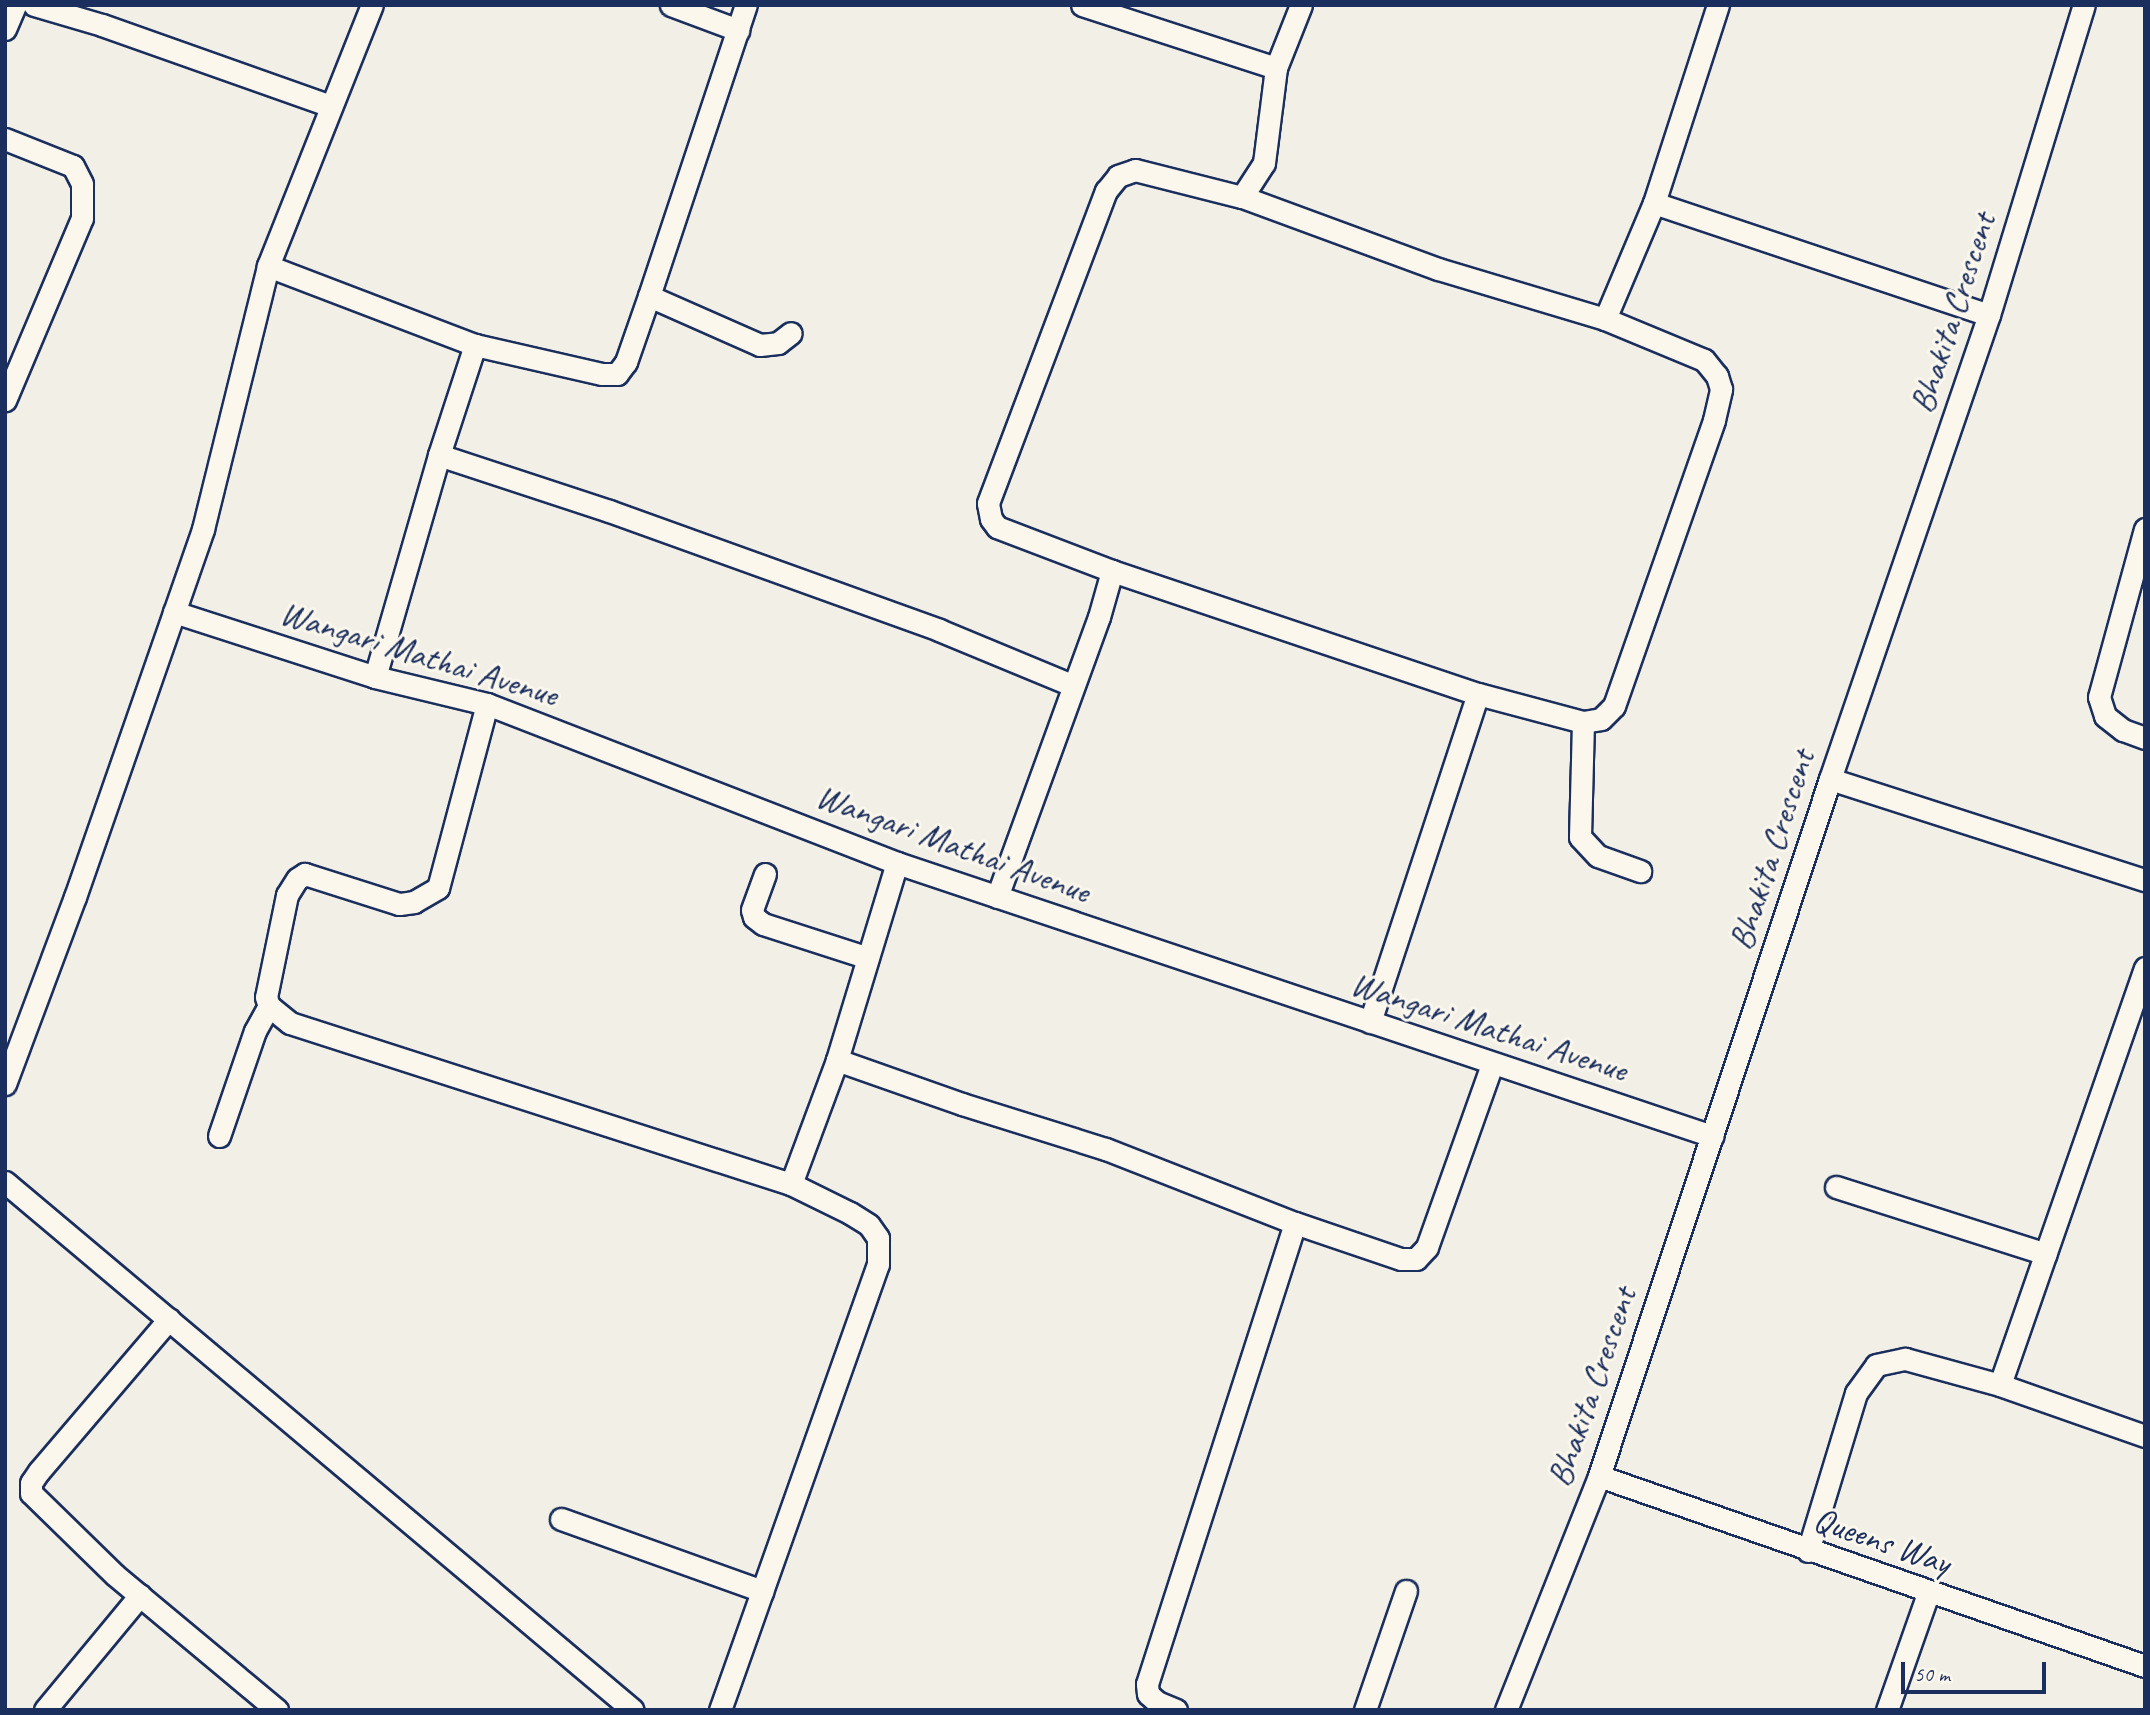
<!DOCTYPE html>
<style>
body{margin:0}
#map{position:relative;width:2150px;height:1715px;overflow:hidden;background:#f2efe6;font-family:Caveat,sans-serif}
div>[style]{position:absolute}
.roads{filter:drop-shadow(2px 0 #1b2f5e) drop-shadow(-2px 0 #1b2f5e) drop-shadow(0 2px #1b2f5e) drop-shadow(0 -2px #1b2f5e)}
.minor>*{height:21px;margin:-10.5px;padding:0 10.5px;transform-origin:10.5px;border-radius:10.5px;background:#fbf7ec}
span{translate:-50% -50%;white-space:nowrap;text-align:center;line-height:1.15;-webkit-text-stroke:6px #fbf7ec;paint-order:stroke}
.street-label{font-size:35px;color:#1b2f5e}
.frame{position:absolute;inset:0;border:7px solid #1b2f5e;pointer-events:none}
.scale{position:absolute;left:1901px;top:1662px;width:145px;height:32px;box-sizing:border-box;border:4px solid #1b2f5e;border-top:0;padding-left:9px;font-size:21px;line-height:24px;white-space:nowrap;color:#1b2f5e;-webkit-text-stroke:5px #fbf7ec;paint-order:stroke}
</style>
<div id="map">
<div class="roads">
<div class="minor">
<i style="left:34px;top:5px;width:71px;rotate:16.4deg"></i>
<i style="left:102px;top:25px;width:243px;rotate:19.5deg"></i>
<i style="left:671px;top:5px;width:72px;rotate:20.5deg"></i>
<i style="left:1082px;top:5px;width:204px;rotate:18deg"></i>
<i style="left:1276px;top:68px;width:68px;rotate:-68.4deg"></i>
<i style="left:5px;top:29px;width:26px;rotate:-67deg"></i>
<i style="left:5px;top:139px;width:73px;rotate:21.7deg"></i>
<i style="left:73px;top:166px;width:20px;rotate:63deg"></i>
<i style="left:82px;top:184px;width:34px;rotate:90deg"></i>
<i style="left:82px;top:218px;width:198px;rotate:112.9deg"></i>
<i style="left:1654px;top:203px;width:353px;rotate:18.5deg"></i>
<i style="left:268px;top:266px;width:222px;rotate:20.9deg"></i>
<i style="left:475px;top:345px;width:130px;rotate:12.9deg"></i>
<i style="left:602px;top:374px;width:15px"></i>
<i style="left:617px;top:374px;width:15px;rotate:-53deg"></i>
<i style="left:626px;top:362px;width:70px;rotate:-70.8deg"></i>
<i style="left:649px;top:296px;width:307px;rotate:-71.6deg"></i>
<i style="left:649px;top:296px;width:121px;rotate:23.8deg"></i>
<i style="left:760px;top:345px;width:18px;rotate:-6deg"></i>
<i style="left:778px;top:343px;width:16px;rotate:-38deg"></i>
<i style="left:1605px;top:319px;width:126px;rotate:-67.1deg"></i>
<i style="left:1654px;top:203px;width:208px;rotate:-72.1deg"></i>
<i style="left:439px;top:455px;width:179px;rotate:18.2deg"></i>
<i style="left:609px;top:511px;width:351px;rotate:19.8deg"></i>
<i style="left:939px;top:630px;width:144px;rotate:22.5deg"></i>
<i style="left:2145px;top:529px;width:174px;rotate:105.3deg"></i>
<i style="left:2099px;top:697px;width:20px;rotate:72deg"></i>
<i style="left:2105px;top:716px;width:23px;rotate:38deg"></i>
<i style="left:2123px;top:730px;width:23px;rotate:20deg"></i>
<i style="left:1112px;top:571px;width:386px;rotate:18.6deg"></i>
<i style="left:1478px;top:694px;width:109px;rotate:14.9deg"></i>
<i style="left:1583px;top:722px;width:18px;rotate:-9deg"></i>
<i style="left:1601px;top:719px;width:18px;rotate:-45deg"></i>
<i style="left:1614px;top:706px;width:303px;rotate:-70.7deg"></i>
<i style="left:1714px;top:420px;width:32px;rotate:-77deg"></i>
<i style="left:1721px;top:389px;width:14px;rotate:-107deg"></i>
<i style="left:1717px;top:376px;width:21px;rotate:-129deg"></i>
<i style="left:1704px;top:360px;width:107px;rotate:-157.5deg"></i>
<i style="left:1605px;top:319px;width:174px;rotate:-163.3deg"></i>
<i style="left:1438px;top:269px;width:209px;rotate:-159.8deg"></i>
<i style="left:174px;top:612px;width:211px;rotate:17.9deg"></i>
<i style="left:375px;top:677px;width:115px;rotate:13.6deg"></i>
<i style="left:487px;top:704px;width:440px;rotate:21.2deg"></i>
<i style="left:897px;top:863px;width:860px;rotate:18.52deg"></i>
<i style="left:375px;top:677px;width:231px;rotate:-73.9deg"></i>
<i style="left:439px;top:455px;width:116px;rotate:-71.9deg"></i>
<i style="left:487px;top:704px;width:190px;rotate:104.9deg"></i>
<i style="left:438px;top:888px;width:28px;rotate:150deg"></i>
<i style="left:414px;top:902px;width:15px;rotate:172deg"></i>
<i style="left:399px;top:904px;width:99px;rotate:-162.3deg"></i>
<i style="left:305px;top:874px;width:9px;rotate:148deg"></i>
<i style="left:297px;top:879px;width:19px;rotate:122deg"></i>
<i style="left:287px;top:895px;width:104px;rotate:101.6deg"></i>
<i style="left:266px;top:997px;width:9px;rotate:72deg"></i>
<i style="left:269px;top:1006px;width:27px;rotate:39deg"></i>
<i style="left:290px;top:1023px;width:526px;rotate:17.82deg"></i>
<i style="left:791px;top:1184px;width:66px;rotate:26.2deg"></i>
<i style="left:850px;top:1213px;width:22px;rotate:32deg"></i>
<i style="left:869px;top:1225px;width:16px;rotate:55deg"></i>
<i style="left:878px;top:1238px;width:26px;rotate:90deg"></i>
<i style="left:878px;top:1264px;width:473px;rotate:109.5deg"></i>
<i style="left:1583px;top:722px;width:115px;rotate:91.5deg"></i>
<i style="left:1580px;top:837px;width:26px;rotate:47deg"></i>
<i style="left:1598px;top:856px;width:45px;rotate:19.7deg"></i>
<i style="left:1830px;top:779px;width:331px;rotate:17.8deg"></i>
<i style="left:765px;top:874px;width:38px;rotate:110deg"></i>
<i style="left:752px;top:910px;width:7px;rotate:74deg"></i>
<i style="left:754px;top:917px;width:11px;rotate:38deg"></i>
<i style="left:763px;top:924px;width:110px;rotate:17.9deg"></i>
<i style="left:997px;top:897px;width:298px;rotate:-70deg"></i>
<i style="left:1099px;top:617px;width:48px;rotate:-74.2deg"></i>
<i style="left:1112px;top:571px;width:123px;rotate:-159.1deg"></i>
<i style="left:997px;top:527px;width:10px;rotate:-127deg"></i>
<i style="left:991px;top:519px;width:16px;rotate:-101deg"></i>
<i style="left:988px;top:503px;width:334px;rotate:-69.3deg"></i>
<i style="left:1106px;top:191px;width:19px;rotate:-51deg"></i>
<i style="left:1118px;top:176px;width:18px;rotate:-19deg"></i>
<i style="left:1135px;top:170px;width:110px;rotate:14.2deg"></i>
<i style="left:1242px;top:197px;width:40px;rotate:-57.1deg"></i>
<i style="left:1264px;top:163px;width:96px;rotate:-82.8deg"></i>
<i style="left:2145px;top:968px;width:441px;rotate:109.2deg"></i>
<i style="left:2000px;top:1385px;width:154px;rotate:19.4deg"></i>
<i style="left:1370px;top:1022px;width:345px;rotate:-71.8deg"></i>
<i style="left:837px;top:1060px;width:133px;rotate:19.4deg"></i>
<i style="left:962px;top:1104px;width:151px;rotate:17.4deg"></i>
<i style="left:1106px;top:1149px;width:203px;rotate:21.4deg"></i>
<i style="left:1295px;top:1223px;width:112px;rotate:18.8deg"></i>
<i style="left:1401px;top:1259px;width:15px"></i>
<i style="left:1416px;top:1259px;width:16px;rotate:-47deg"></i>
<i style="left:1427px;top:1247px;width:194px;rotate:-70.4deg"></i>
<i style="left:5px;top:1084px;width:200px;rotate:-69.5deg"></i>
<i style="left:75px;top:897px;width:390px;rotate:-70.8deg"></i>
<i style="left:203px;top:529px;width:271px;rotate:-76.1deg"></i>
<i style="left:268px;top:266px;width:281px;rotate:-68.3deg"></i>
<i style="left:219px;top:1136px;width:111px;rotate:-71.1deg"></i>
<i style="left:255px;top:1031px;width:29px;rotate:-61deg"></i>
<i style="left:5px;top:1182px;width:820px;rotate:40.06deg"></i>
<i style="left:791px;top:1184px;width:132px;rotate:-69.6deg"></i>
<i style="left:837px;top:1060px;width:206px;rotate:-73.1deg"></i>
<i style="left:1836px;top:1187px;width:220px;rotate:17.7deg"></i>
<i style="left:169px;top:1319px;width:200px;rotate:130.5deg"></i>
<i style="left:39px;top:1471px;width:14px;rotate:124deg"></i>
<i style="left:31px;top:1483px;width:10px;rotate:90deg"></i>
<i style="left:31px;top:1493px;width:117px;rotate:44.3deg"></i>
<i style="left:115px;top:1575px;width:211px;rotate:39.8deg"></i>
<i style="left:1599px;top:1476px;width:578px;rotate:19.19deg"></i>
<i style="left:561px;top:1519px;width:214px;rotate:19.7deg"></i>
<i style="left:1808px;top:1551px;width:165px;rotate:-73.1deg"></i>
<i style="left:1856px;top:1393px;width:34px;rotate:-54deg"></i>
<i style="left:1876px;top:1365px;width:30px;rotate:-12deg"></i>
<i style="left:1905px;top:1359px;width:98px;rotate:15.3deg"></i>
<i style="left:45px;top:1710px;width:149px;rotate:-50.4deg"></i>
<i style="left:1176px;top:1710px;width:21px;rotate:-157deg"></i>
<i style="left:1157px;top:1702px;width:12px;rotate:-138deg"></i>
<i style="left:1148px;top:1694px;width:10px;rotate:-96deg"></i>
<i style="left:1147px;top:1684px;width:484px;rotate:-72.2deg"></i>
<i style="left:1365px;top:1710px;width:126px;rotate:-71deg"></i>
<i style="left:1506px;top:1710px;width:252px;rotate:-68.3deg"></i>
<i style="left:1599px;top:1476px;width:734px;rotate:-71.66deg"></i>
<i style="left:1830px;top:779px;width:490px;rotate:-71.1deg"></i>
<i style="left:1989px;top:315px;width:324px;rotate:-73deg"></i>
<i style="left:1887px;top:1710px;width:126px;rotate:-70.6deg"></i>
</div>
</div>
<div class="street-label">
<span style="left:1953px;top:313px;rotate:-72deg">Bhakita Crescent</span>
<span style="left:419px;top:654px;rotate:17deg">Wangari Mathai Avenue</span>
<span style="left:953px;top:844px;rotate:20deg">Wangari Mathai Avenue</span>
<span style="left:1772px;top:850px;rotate:-72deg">Bhakita Crescent</span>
<span style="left:1489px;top:1027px;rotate:18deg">Wangari Mathai Avenue</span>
<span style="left:1592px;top:1387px;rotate:-71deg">Bhakita Crescent</span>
<span style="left:1882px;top:1541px;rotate:19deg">Queens Way</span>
</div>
<div class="frame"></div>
<div class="scale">50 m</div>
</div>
